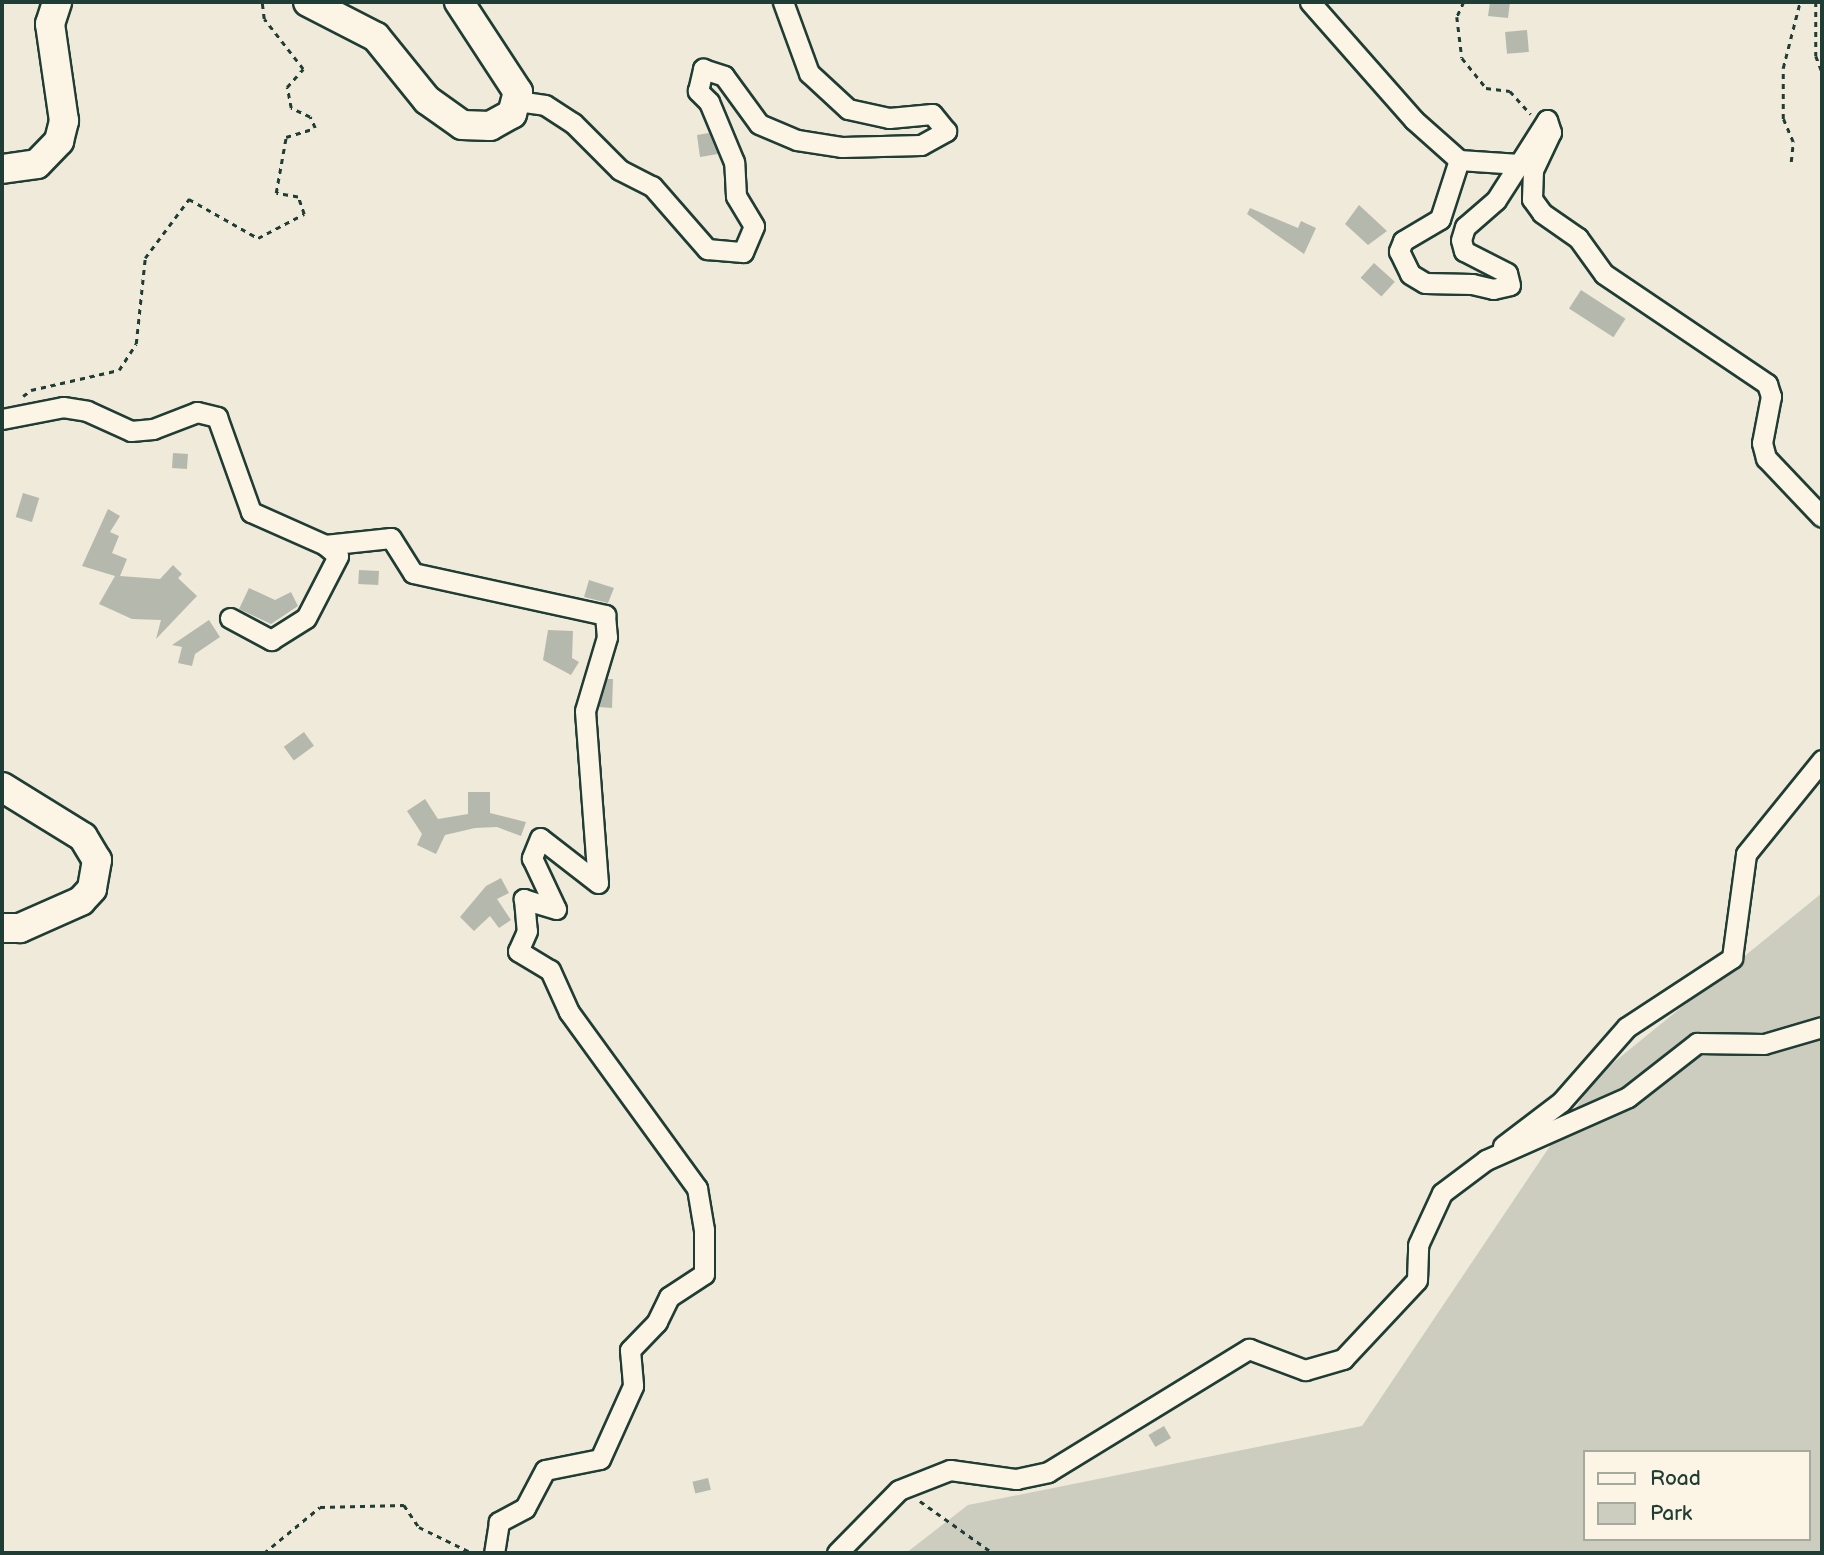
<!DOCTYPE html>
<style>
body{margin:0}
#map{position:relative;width:1824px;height:1555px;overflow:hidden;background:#efeada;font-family:"Balsamiq Sans",sans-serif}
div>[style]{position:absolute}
.green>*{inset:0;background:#cccdbf}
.building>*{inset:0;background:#b5b9ad;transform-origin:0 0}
.path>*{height:2.5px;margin-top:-1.25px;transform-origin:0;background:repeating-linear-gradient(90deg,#1f3d34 0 5px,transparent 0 10px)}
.roads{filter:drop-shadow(2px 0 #1f3d34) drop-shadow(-2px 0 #1f3d34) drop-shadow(0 2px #1f3d34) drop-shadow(0 -2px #1f3d34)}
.street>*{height:19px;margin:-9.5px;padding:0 9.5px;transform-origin:9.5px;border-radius:9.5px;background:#fcf5e5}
.secondary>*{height:28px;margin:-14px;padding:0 14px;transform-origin:14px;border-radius:14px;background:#fcf5e5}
span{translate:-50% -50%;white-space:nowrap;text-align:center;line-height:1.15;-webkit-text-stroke:5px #fcf5e5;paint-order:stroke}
.frame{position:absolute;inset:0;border:4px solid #1f3d34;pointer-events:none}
.legend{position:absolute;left:1583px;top:1450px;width:228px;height:91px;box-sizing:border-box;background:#fcf5e5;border:2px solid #a4ab9e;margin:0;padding:9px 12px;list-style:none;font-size:21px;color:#1f3d34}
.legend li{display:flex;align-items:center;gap:14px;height:35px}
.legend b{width:35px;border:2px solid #a4ab9e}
</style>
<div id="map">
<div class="green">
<i style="clip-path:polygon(evenodd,1822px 893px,1822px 1553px,906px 1553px,968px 1505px,1362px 1426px,1597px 1076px,1822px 893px,1584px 1452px,1808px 1452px,1808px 1539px,1584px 1539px,1584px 1452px)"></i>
</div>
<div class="building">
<i style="clip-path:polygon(1490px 2px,1510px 2px,1508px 18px,1488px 16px)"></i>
<i style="left:1527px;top:30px;width:22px;height:22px;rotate:85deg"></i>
<i style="clip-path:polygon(709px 133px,718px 154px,700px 157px,697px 135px)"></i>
<i style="clip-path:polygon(1359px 205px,1387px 231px,1368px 245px,1345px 224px)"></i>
<i style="clip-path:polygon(1250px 208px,1298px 228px,1301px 221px,1316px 228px,1304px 254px,1247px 214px)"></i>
<i style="left:1374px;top:263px;width:28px;height:20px;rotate:42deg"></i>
<i style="left:1581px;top:290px;width:53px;height:22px;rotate:33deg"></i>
<i style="left:173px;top:453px;width:15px;height:15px;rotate:4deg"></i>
<i style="left:23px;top:493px;width:17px;height:25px;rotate:17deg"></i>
<i style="clip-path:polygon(108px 509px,120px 516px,110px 532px,119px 536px,112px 553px,127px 559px,120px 576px,160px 579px,173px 565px,182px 574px,178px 578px,197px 596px,156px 639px,161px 620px,132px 619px,99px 604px,115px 576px,82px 566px)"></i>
<i style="left:359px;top:570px;width:20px;height:14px;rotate:3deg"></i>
<i style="clip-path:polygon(589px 580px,614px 588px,608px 603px,584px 597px)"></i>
<i style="clip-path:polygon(249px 588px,275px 600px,291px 592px,298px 606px,271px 624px,239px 609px)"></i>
<i style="clip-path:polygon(209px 620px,220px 637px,195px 654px,192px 666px,178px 663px,182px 647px,172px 645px)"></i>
<i style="clip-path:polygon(548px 630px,573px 631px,572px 658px,579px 662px,571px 675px,543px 660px)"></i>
<i style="clip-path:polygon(607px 679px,613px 679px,612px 708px,599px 707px)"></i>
<i style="left:304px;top:732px;width:17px;height:25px;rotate:54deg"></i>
<i style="clip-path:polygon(468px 792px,490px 792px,490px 813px,526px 822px,521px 836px,497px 827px,475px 828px,445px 835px,436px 854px,417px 845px,422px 834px,407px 811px,425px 799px,438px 819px,468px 814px)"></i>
<i style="clip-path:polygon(501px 878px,509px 893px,497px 899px,511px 920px,499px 928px,490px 916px,474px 931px,460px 917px,486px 886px)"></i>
<i style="left:1164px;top:1426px;width:14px;height:18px;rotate:60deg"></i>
<i style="left:708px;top:1478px;width:12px;height:16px;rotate:76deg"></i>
</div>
<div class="path">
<i style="left:1464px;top:2px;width:17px;rotate:115deg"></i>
<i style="left:1457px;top:17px;width:41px;rotate:83deg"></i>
<i style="left:1462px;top:58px;width:38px;rotate:51deg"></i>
<i style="left:1486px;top:88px;width:24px;rotate:7deg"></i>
<i style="left:1510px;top:91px;width:31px;rotate:48deg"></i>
<i style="left:1816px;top:2px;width:54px;rotate:90deg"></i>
<i style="left:1816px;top:56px;width:17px;rotate:69deg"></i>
<i style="left:1791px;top:162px;width:20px;rotate:-84deg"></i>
<i style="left:1793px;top:142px;width:25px;rotate:-113deg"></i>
<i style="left:1783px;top:119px;width:51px;rotate:-90deg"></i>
<i style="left:1783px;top:68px;width:68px;rotate:-75.6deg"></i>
<i style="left:23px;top:396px;width:10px;rotate:-37deg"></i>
<i style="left:31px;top:390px;width:90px;rotate:-12.8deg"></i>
<i style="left:119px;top:370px;width:31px;rotate:-57deg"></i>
<i style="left:136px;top:344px;width:86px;rotate:-84deg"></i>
<i style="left:145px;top:258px;width:74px;rotate:-53.3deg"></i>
<i style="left:189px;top:199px;width:79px;rotate:29.5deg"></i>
<i style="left:258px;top:238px;width:52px;rotate:-27.6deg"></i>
<i style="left:304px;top:214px;width:18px;rotate:-109deg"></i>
<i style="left:298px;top:197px;width:22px;rotate:-170deg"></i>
<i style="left:276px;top:193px;width:57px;rotate:-79.9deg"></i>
<i style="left:286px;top:137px;width:30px;rotate:-17deg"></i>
<i style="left:315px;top:128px;width:12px;rotate:-114deg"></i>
<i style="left:310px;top:117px;width:21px;rotate:-155deg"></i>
<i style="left:291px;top:108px;width:21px;rotate:-101deg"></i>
<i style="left:287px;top:87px;width:24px;rotate:-48deg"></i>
<i style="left:303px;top:69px;width:63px;rotate:-128deg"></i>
<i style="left:264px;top:19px;width:17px;rotate:-97deg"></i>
<i style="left:920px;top:1501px;width:90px;rotate:35.5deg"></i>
<i style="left:264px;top:1553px;width:72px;rotate:-39.4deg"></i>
<i style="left:320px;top:1507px;width:84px;rotate:-1.4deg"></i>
<i style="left:404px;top:1505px;width:27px;rotate:56deg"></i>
<i style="left:419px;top:1527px;width:59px;rotate:26.1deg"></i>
</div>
<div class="roads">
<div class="street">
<i style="left:1310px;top:2px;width:157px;rotate:48.6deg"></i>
<i style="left:1414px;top:120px;width:60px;rotate:41.6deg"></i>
<i style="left:1459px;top:160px;width:60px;rotate:3.8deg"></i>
<i style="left:1519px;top:164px;width:52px;rotate:-57.5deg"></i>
<i style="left:1547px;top:120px;width:13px;rotate:72deg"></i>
<i style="left:1551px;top:132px;width:42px;rotate:115.3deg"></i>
<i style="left:1533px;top:170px;width:29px;rotate:92deg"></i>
<i style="left:1532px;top:199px;width:17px;rotate:54deg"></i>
<i style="left:1542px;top:213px;width:44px;rotate:34.8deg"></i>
<i style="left:1578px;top:238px;width:44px;rotate:54.2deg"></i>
<i style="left:1604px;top:274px;width:197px;rotate:34deg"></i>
<i style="left:1767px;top:384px;width:13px;rotate:72deg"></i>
<i style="left:1771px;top:396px;width:48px;rotate:100.8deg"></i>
<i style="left:1762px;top:443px;width:16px;rotate:75deg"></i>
<i style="left:1766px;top:458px;width:81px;rotate:46.5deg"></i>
<i style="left:517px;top:101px;width:28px;rotate:8deg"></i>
<i style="left:545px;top:105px;width:33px;rotate:33deg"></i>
<i style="left:573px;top:123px;width:66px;rotate:45deg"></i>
<i style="left:620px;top:170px;width:36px;rotate:27deg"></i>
<i style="left:652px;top:186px;width:84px;rotate:48.9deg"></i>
<i style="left:707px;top:249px;width:36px;rotate:5deg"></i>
<i style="left:743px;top:252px;width:28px;rotate:-67deg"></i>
<i style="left:754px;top:226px;width:35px;rotate:-121deg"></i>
<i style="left:736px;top:196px;width:34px;rotate:-93deg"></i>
<i style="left:734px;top:162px;width:65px;rotate:-112.6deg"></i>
<i style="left:709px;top:102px;width:16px;rotate:-135deg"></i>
<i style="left:698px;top:91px;width:23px;rotate:-77deg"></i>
<i style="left:703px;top:69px;width:22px;rotate:18deg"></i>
<i style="left:724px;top:76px;width:59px;rotate:53.9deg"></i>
<i style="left:759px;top:124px;width:41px;rotate:22.8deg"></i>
<i style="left:797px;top:140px;width:46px;rotate:8.8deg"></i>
<i style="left:842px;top:147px;width:79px;rotate:-1.5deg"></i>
<i style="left:921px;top:145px;width:29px;rotate:-29deg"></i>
<i style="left:946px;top:131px;width:22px;rotate:-129deg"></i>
<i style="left:932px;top:114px;width:43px;rotate:174.7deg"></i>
<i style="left:889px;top:118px;width:42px;rotate:-167.6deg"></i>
<i style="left:848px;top:109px;width:53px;rotate:-137.3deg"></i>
<i style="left:809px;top:73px;width:76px;rotate:-110.1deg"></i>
<i style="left:1459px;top:160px;width:62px;rotate:107.9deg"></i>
<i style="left:1440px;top:219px;width:43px;rotate:149.3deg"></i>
<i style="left:1403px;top:241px;width:11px;rotate:112deg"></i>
<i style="left:1399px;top:251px;width:25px;rotate:64deg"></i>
<i style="left:1410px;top:274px;width:17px;rotate:31deg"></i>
<i style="left:1425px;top:283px;width:47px;rotate:1.2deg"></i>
<i style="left:1472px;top:284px;width:22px;rotate:13deg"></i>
<i style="left:1493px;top:289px;width:17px;rotate:-13deg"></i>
<i style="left:1510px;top:285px;width:12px;rotate:-104deg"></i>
<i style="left:1507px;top:273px;width:48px;rotate:-152.9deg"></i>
<i style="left:1464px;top:251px;width:11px;rotate:-105deg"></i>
<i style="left:1461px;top:240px;width:14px;rotate:-73deg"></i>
<i style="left:1465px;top:227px;width:41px;rotate:-41.1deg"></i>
<i style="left:1496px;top:200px;width:43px;rotate:-57.4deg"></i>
<i style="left:2px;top:419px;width:62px;rotate:-11.1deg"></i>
<i style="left:63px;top:407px;width:24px;rotate:9deg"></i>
<i style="left:87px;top:411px;width:48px;rotate:24.4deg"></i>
<i style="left:131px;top:431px;width:22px;rotate:-5deg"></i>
<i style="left:153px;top:429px;width:47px;rotate:-21.1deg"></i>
<i style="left:197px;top:412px;width:21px;rotate:14deg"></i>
<i style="left:217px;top:417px;width:101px;rotate:70.3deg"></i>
<i style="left:251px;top:512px;width:81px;rotate:24deg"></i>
<i style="left:230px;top:618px;width:47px;rotate:28.2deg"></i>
<i style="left:271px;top:640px;width:41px;rotate:-32.2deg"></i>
<i style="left:306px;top:618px;width:70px;rotate:-62.7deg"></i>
<i style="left:338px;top:556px;width:17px;rotate:-140deg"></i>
<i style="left:325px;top:545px;width:66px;rotate:-6.1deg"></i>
<i style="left:391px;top:538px;width:41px;rotate:57.8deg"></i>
<i style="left:413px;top:573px;width:197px;rotate:12.3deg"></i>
<i style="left:605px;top:615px;width:22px;rotate:85deg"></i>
<i style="left:607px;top:637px;width:77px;rotate:106.6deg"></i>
<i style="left:585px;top:711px;width:172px;rotate:85.7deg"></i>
<i style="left:598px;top:883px;width:73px;rotate:-142.2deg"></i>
<i style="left:540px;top:838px;width:22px;rotate:112deg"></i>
<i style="left:532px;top:858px;width:56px;rotate:64.8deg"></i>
<i style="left:556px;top:909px;width:34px;rotate:-163deg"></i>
<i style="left:524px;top:899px;width:32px;rotate:85deg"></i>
<i style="left:527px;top:931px;width:22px;rotate:114deg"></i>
<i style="left:518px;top:951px;width:37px;rotate:31deg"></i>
<i style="left:550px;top:970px;width:46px;rotate:65.7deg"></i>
<i style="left:569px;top:1012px;width:218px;rotate:54deg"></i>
<i style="left:697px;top:1188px;width:43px;rotate:80.5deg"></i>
<i style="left:704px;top:1230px;width:44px;rotate:90deg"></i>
<i style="left:704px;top:1274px;width:42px;rotate:146.7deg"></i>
<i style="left:669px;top:1297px;width:28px;rotate:116deg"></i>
<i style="left:657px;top:1322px;width:39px;rotate:134deg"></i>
<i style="left:630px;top:1350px;width:36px;rotate:85deg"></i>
<i style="left:633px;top:1386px;width:80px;rotate:114.3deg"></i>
<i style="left:600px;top:1459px;width:56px;rotate:168.7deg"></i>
<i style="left:545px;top:1470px;width:43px;rotate:117.8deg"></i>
<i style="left:525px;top:1508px;width:30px;rotate:152deg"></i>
<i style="left:499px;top:1522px;width:31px;rotate:99deg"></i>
<i style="left:1503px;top:1146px;width:73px;rotate:-37.2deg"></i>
<i style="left:1561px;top:1102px;width:100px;rotate:-48.7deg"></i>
<i style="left:1627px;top:1027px;width:126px;rotate:-33.3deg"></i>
<i style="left:1732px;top:958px;width:105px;rotate:-82.3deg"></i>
<i style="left:1746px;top:854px;width:121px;rotate:-51deg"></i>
<i style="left:837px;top:1553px;width:88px;rotate:-45.5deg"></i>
<i style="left:899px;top:1490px;width:55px;rotate:-21.4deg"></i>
<i style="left:950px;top:1470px;width:67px;rotate:7.8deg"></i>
<i style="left:1016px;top:1479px;width:33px;rotate:-12deg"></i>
<i style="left:1048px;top:1472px;width:236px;rotate:-31.5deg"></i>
<i style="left:1249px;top:1349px;width:60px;rotate:20.6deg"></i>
<i style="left:1305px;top:1370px;width:40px;rotate:-16deg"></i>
<i style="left:1343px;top:1359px;width:108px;rotate:-46.9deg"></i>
<i style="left:1417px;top:1280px;width:35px;rotate:-88deg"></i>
<i style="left:1418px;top:1245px;width:57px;rotate:-65.2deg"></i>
<i style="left:1442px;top:1193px;width:55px;rotate:-36.9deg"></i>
<i style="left:1486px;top:1160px;width:155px;rotate:-23.9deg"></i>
<i style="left:1628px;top:1097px;width:88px;rotate:-38deg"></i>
<i style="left:1697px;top:1043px;width:67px;rotate:0.9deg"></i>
<i style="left:1764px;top:1044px;width:60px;rotate:-16.3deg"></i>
</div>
<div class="secondary">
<i style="left:308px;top:2px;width:76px;rotate:27.2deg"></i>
<i style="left:376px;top:37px;width:81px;rotate:51deg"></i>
<i style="left:427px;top:100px;width:43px;rotate:35.5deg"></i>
<i style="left:462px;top:125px;width:28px;rotate:2deg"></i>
<i style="left:490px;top:126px;width:25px;rotate:-29deg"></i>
<i style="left:512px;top:114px;width:23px;rotate:-75deg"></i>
<i style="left:518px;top:92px;width:108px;rotate:-123.2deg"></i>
<i style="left:2px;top:169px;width:35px;rotate:-8deg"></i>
<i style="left:37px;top:164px;width:32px;rotate:-46deg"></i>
<i style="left:59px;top:141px;width:21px;rotate:-76deg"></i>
<i style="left:64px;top:121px;width:98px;rotate:-98.2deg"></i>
<i style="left:50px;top:24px;width:23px;rotate:-72deg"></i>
<i style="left:2px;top:787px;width:95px;rotate:31.7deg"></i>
<i style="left:83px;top:837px;width:27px;rotate:59deg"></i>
<i style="left:97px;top:860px;width:29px;rotate:100deg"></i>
<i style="left:92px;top:889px;width:16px;rotate:133deg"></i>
<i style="left:81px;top:901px;width:67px;rotate:156.1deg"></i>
<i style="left:20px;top:928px;width:18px;rotate:180deg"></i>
</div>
</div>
<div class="frame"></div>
<ul class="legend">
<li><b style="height:9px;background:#fcf5e5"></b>Road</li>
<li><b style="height:19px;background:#cccdbf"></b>Park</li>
</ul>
</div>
